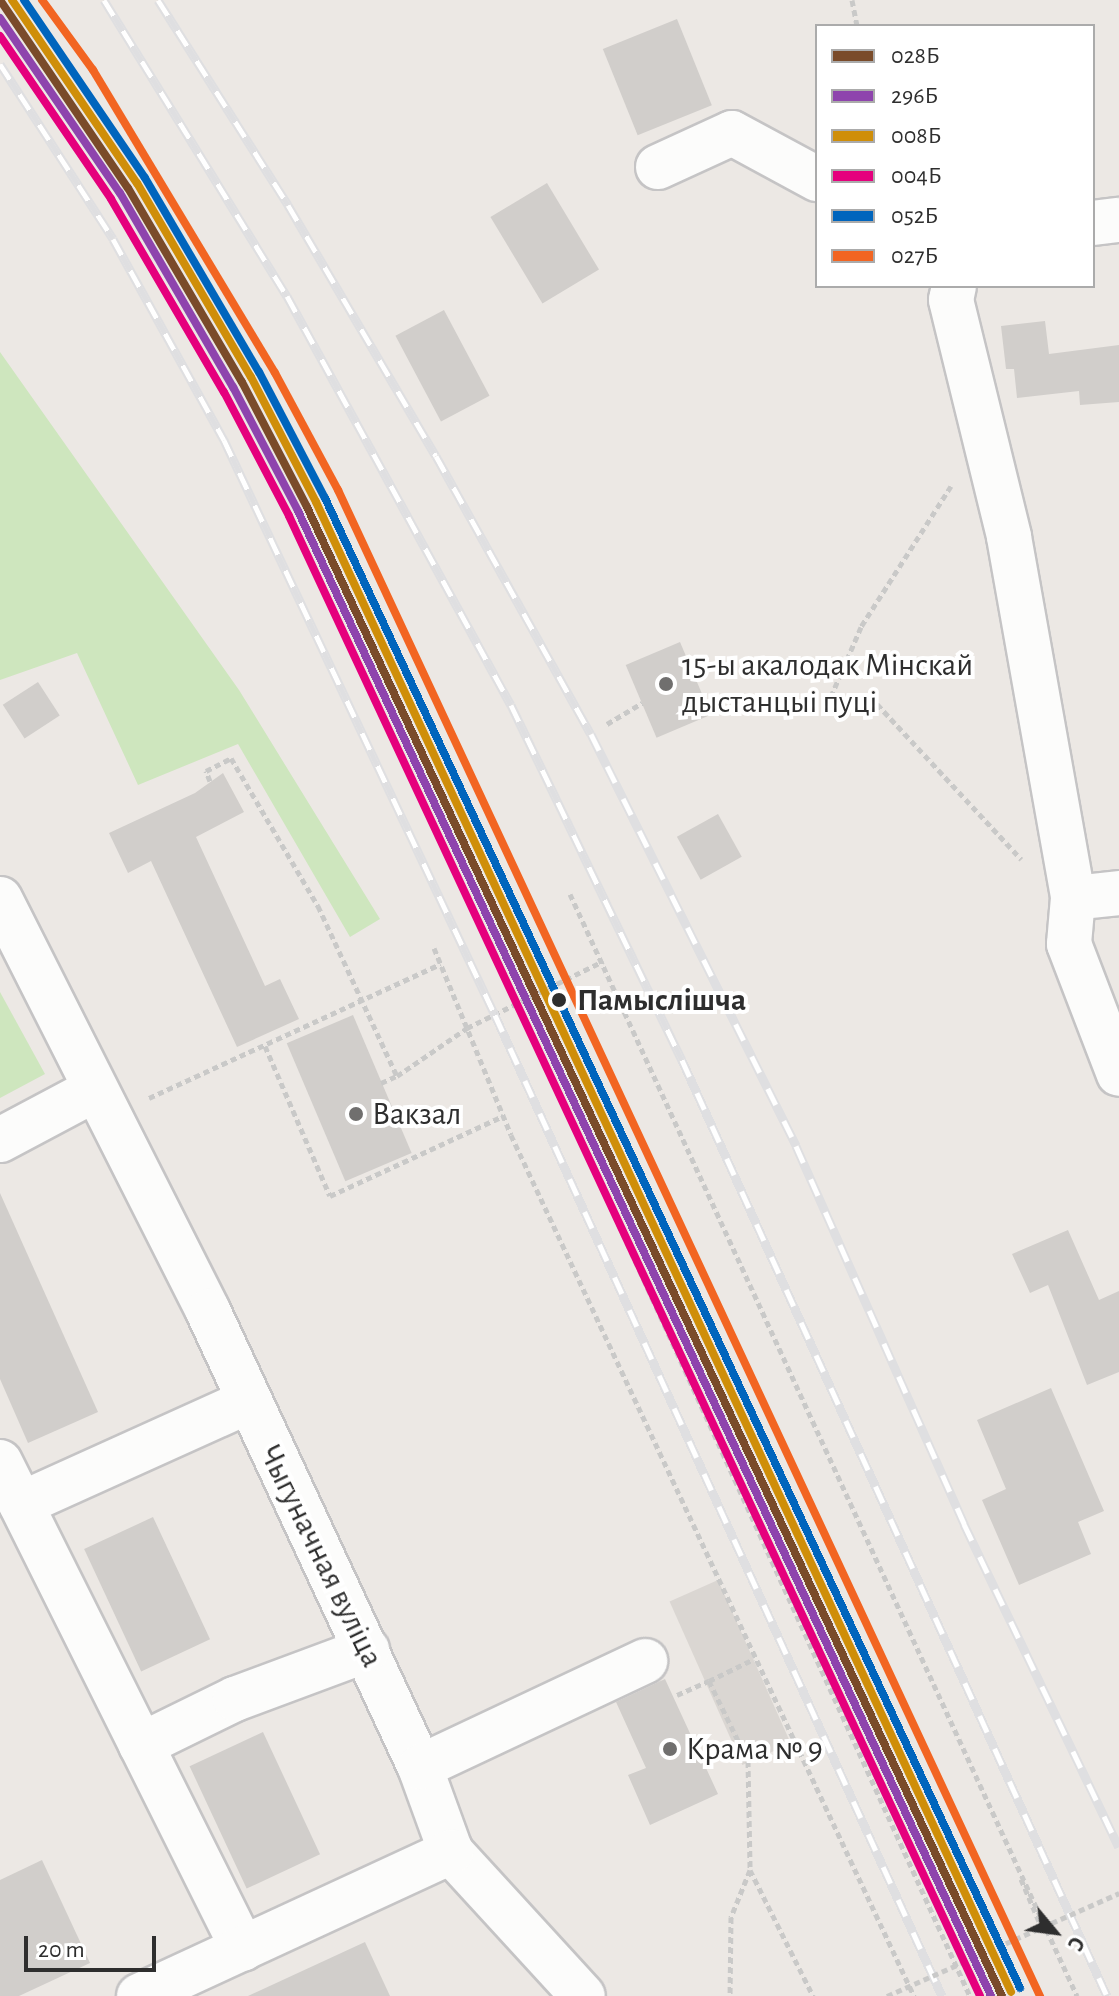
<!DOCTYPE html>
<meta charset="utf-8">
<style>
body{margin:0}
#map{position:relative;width:1119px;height:1996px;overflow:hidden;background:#ece8e4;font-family:"Alegreya Sans",sans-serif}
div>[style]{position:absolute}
.green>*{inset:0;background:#cee6be}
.plaza>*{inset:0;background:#dad6d2;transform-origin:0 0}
.building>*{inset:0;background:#d1cecb;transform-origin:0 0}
.path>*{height:5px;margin-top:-2.5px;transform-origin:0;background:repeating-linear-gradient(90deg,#c9c9c8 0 6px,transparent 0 10px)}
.roads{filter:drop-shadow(2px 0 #c5c4c5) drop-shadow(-2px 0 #c5c4c5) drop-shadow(0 2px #c5c4c5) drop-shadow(0 -2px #c5c4c5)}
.minor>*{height:44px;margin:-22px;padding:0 22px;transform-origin:22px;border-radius:22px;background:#fcfcfb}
.rail>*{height:9px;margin-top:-4.5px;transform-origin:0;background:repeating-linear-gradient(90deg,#fff 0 18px,#dfdfe1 0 36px);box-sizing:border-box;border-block:2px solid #dfdfe1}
.path-bridge>*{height:5px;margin-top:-2.5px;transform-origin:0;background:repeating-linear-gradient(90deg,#c9c9c8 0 6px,transparent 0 10px)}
.rail-1>*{height:8px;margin:-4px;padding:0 4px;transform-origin:4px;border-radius:4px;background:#7a4b2a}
.rail-2>*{height:8px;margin:-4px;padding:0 4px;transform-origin:4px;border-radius:4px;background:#8e44ad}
.rail-3>*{height:8px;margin:-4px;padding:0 4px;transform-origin:4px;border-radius:4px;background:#cf8e09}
.rail-4>*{height:8px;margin:-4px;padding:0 4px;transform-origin:4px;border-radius:4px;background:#e5007d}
.rail-5>*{height:8px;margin:-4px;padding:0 4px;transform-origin:4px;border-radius:4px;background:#0065bd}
.rail-6>*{height:8px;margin:-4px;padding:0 4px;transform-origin:4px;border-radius:4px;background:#f26522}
.dots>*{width:22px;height:22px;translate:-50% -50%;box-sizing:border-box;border:4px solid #fff;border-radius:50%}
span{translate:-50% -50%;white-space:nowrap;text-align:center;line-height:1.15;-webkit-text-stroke:8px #fff;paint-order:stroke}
.poi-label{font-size:32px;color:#2e2e2e}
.left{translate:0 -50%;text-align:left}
.stop-label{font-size:32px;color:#2e2e2e;font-weight:700}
.street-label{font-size:32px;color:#2e2e2e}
.legend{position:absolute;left:815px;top:24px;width:280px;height:264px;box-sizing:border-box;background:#fff;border:2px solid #ababab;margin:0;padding:10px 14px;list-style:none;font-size:24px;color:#2e2e2e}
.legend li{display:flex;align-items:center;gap:16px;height:40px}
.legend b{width:40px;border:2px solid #ababab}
.north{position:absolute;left:1015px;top:1892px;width:80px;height:80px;-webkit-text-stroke:6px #fff;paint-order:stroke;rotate:119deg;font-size:22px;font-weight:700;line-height:32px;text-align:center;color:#2e2e2e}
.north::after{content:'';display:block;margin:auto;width:28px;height:36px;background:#2e2e2e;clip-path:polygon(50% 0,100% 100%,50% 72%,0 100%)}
.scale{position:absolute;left:24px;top:1936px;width:132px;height:36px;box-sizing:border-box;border:4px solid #2e2e2e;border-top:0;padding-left:10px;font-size:24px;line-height:28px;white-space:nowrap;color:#2e2e2e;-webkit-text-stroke:6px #fff;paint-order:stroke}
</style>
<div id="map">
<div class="green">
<i style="clip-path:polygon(0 352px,239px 690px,380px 919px,350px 937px,238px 744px,138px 785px,77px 653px,0 680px)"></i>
<i style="clip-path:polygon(0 992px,45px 1074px,0 1098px)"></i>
</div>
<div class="plaza">
<i style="left:718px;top:1580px;width:179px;height:53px;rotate:66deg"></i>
</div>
<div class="building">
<i style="left:677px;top:19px;width:93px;height:80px;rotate:68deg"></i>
<i style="left:547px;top:183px;width:101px;height:66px;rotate:59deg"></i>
<i style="left:444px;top:310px;width:97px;height:55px;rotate:62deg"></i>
<i style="clip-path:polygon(1045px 321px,1049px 354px,1119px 345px,1119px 402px,1080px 405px,1079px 391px,1017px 398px,1014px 369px,1006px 369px,1001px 326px)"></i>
<i style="left:680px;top:642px;width:79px;height:59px;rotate:67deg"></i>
<i style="left:38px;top:682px;width:40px;height:42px;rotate:57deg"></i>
<i style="clip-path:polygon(223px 773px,244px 812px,196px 837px,265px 986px,280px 979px,299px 1019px,237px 1047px,151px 861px,128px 873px,109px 833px,195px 793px)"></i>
<i style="left:718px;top:814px;width:49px;height:47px;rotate:61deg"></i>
<i style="left:353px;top:1015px;width:150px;height:72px;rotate:67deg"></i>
<i style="clip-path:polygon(0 1193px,98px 1412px,28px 1443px,0 1379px)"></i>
<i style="clip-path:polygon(1068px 1230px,1099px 1300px,1119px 1291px,1119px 1372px,1087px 1385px,1048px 1285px,1030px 1293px,1012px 1254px)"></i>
<i style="clip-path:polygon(1051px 1388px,1104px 1511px,1078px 1522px,1091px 1554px,1019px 1585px,982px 1500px,1006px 1489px,977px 1420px)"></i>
<i style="left:153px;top:1517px;width:135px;height:76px;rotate:65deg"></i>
<i style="clip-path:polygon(665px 1679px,718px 1794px,650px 1825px,628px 1775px,646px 1768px,616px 1702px)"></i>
<i style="left:263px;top:1732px;width:135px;height:81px;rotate:65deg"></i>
<i style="clip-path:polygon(42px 1860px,90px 1963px,19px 1996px,0 1996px,0 1880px)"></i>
<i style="clip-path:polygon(365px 1942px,390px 1996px,248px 1996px)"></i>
</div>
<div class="path">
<i style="left:852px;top:0;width:26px;rotate:79deg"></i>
<i style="left:951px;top:486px;width:167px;rotate:122.6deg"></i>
<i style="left:861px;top:627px;width:88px;rotate:113.4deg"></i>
<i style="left:826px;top:708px;width:51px;rotate:-4.5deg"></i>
<i style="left:877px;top:704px;width:212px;rotate:47.1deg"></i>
<i style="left:607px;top:724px;width:41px;rotate:-31deg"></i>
<i style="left:210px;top:781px;width:11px;rotate:-112deg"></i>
<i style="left:206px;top:771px;width:28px;rotate:-27deg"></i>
<i style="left:231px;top:758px;width:172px;rotate:59.6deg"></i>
<i style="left:318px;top:906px;width:187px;rotate:65.1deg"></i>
<i style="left:397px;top:1076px;width:85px;rotate:-34.4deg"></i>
<i style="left:467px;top:1028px;width:152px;rotate:-26.2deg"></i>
<i style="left:570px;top:894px;width:1213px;rotate:65.29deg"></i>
<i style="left:490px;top:942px;width:1158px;rotate:65.52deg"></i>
<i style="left:434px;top:948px;width:202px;rotate:67.6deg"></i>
<i style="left:511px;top:1135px;width:951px;rotate:64.92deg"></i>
<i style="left:265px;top:1046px;width:163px;rotate:66.6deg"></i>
<i style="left:330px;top:1196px;width:191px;rotate:-24.8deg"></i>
<i style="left:381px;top:1083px;width:17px;rotate:-24deg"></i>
<i style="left:149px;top:1098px;width:321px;rotate:-24.7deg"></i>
<i style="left:709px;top:1681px;width:50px;rotate:-26.1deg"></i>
<i style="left:677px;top:1695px;width:35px;rotate:-24deg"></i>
<i style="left:709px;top:1681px;width:89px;rotate:64deg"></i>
<i style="left:748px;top:1761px;width:109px;rotate:88.9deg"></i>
<i style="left:750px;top:1870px;width:51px;rotate:112deg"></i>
<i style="left:731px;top:1917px;width:79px;rotate:90.7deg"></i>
<i style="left:750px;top:1870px;width:141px;rotate:63.4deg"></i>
<i style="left:1021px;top:1879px;width:51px;rotate:66.9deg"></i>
</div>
<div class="roads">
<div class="minor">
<i style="left:658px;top:167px;width:81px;rotate:-24.7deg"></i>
<i style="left:732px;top:133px;width:97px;rotate:28.4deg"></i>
<i style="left:1093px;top:223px;width:26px;rotate:-7deg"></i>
<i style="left:954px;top:286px;width:14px;rotate:102deg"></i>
<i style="left:951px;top:300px;width:244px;rotate:76.2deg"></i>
<i style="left:1009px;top:537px;width:367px;rotate:79.9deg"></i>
<i style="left:1073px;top:898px;width:46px;rotate:95deg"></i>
<i style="left:1069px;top:944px;width:139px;rotate:69deg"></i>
<i style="left:1073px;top:898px;width:46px;rotate:-6.2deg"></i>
<i style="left:0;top:899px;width:462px;rotate:63.2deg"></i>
<i style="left:208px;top:1311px;width:503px;rotate:65.07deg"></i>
<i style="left:420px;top:1767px;width:90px;rotate:70deg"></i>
<i style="left:451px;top:1852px;width:195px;rotate:47.5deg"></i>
<i style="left:0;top:1140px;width:106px;rotate:-28deg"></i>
<i style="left:0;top:1462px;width:544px;rotate:63.48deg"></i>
<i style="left:21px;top:1504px;width:248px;rotate:-24.3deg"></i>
<i style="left:141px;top:1745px;width:105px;rotate:-26.1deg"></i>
<i style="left:235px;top:1699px;width:141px;rotate:-20.4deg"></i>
<i style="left:420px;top:1767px;width:249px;rotate:-25.2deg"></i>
<i style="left:139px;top:1996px;width:344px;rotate:-24.8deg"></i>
</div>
</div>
<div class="rail">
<i style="left:104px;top:0;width:348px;rotate:58.3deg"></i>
<i style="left:287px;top:296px;width:466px;rotate:61.3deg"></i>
<i style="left:511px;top:705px;width:394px;rotate:64.3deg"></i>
<i style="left:682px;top:1060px;width:1028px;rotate:65.58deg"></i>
<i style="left:158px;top:0;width:243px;rotate:57.6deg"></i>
<i style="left:288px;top:205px;width:291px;rotate:59.5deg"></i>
<i style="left:436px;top:456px;width:318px;rotate:60.9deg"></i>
<i style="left:591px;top:734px;width:460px;rotate:63.5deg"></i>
<i style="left:796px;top:1146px;width:414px;rotate:66deg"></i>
<i style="left:964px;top:1524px;width:358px;rotate:64.4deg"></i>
<i style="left:0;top:64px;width:208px;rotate:57.1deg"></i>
<i style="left:113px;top:239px;width:230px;rotate:61.1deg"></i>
<i style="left:224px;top:440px;width:636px;rotate:64.77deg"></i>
<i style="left:495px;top:1015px;width:1078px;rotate:65.5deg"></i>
</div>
<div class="path-bridge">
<i style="left:887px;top:1996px;width:254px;rotate:-23.9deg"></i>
</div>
<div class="rail-1">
<i style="left:0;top:0;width:227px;rotate:55.8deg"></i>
<i style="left:128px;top:188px;width:225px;rotate:59.6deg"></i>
<i style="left:242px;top:382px;width:141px;rotate:62.5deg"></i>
<i style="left:307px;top:507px;width:1643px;rotate:64.98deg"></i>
</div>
<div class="rail-2">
<i style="left:0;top:18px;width:212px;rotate:55.6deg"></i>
<i style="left:120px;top:193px;width:225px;rotate:59.8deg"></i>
<i style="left:233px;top:387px;width:140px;rotate:62.3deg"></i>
<i style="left:298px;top:511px;width:1639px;rotate:64.98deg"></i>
</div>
<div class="rail-3">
<i style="left:12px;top:0;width:222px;rotate:55.7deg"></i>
<i style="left:137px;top:183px;width:225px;rotate:59.6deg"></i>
<i style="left:251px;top:377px;width:141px;rotate:62.5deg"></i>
<i style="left:316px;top:502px;width:1644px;rotate:64.99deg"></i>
</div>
<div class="rail-4">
<i style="left:0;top:36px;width:197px;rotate:55.7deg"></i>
<i style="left:111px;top:199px;width:224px;rotate:59.7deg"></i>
<i style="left:224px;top:392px;width:140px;rotate:62.3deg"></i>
<i style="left:289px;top:516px;width:1633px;rotate:64.97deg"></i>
</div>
<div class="rail-5">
<i style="left:24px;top:0;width:215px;rotate:55.8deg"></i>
<i style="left:145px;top:178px;width:225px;rotate:59.6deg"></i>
<i style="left:259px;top:372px;width:142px;rotate:62.4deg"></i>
<i style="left:325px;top:498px;width:1644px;rotate:64.99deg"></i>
</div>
<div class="rail-6">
<i style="left:42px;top:0;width:87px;rotate:53.9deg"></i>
<i style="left:93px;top:70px;width:353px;rotate:59deg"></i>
<i style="left:275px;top:373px;width:133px;rotate:61.7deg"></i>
<i style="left:338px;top:490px;width:1662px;rotate:65.01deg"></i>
</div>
<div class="dots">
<i style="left:666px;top:684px;background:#706f6e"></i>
<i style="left:559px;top:1000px;background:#2e2e2e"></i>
<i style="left:356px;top:1114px;background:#706f6e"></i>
<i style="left:670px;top:1749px;background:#706f6e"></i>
</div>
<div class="poi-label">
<span class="left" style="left:682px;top:684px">15-ы акалодак Мінскай<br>дыстанцыі пуці</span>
<span class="left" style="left:372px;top:1114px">Вакзал</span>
<span class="left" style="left:686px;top:1749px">Крама № 9</span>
</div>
<div class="stop-label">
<span class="left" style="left:577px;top:1000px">Памыслішча</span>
</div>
<div class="street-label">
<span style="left:321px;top:1556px;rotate:64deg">Чыгуначная вуліца</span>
</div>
<ul class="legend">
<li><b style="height:10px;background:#7a4b2a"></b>028Б</li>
<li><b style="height:10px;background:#8e44ad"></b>296Б</li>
<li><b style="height:10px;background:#cf8e09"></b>008Б</li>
<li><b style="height:10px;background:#e5007d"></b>004Б</li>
<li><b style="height:10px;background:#0065bd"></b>052Б</li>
<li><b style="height:10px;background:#f26522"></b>027Б</li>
</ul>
<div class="north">С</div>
<div class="scale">20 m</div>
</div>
